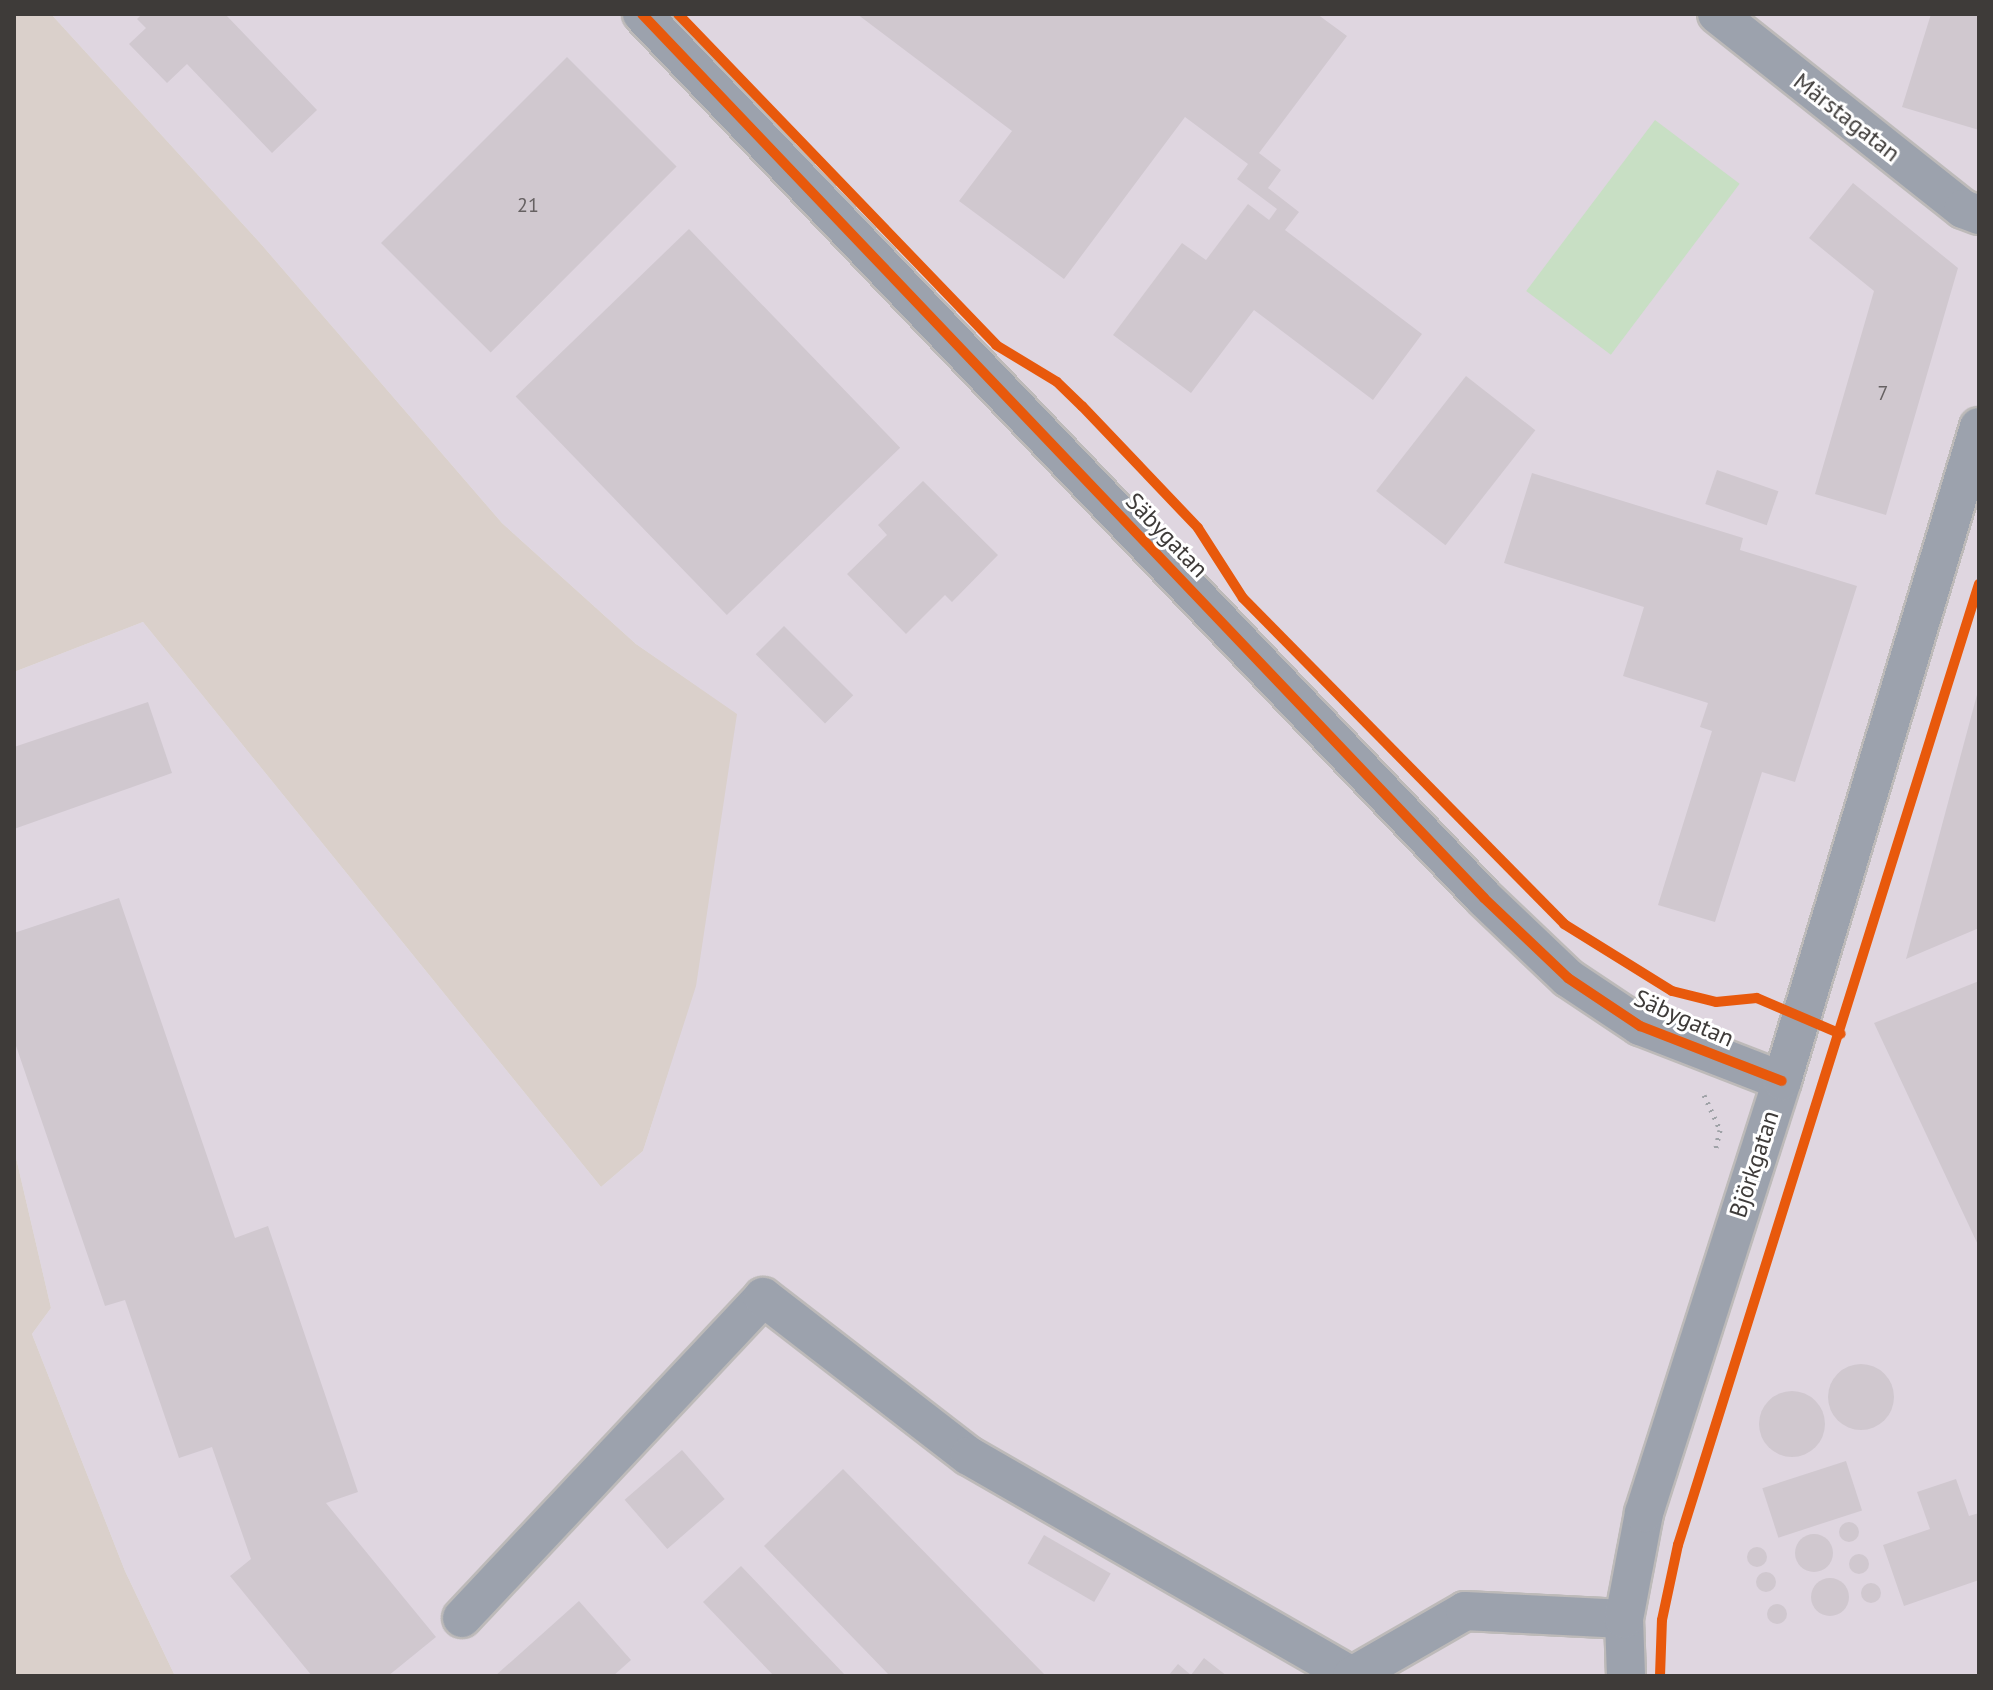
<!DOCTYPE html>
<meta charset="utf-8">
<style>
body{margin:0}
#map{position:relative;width:1993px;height:1690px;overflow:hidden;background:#e2dedc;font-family:"PT Sans",sans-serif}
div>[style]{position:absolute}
.built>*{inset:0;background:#dad0cb}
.industrial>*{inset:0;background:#dfd6e0}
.green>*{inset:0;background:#c8dfc4;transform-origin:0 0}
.building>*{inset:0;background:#d0c8cf;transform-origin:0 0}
.round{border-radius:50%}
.path>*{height:5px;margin-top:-2.5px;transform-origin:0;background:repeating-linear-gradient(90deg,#9fa2a7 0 2px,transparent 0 8px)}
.roads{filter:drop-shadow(2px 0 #bdbab9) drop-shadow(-2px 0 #bdbab9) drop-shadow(0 2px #bdbab9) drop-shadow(0 -2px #bdbab9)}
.minor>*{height:38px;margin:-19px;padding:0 19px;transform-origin:19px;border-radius:19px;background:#9ca2ad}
.cycleway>*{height:10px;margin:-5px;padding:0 5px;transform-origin:5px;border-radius:5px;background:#e8590c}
span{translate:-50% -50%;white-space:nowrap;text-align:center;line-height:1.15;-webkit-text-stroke:6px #fff;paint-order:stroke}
.number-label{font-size:20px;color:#666162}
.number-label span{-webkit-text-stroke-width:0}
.street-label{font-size:24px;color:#3e3b39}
.frame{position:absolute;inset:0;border:16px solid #3e3b39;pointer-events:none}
</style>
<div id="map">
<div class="built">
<i style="clip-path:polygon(14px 14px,51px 14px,261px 244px,502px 523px,636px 644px,738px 714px,697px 986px,643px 1151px,601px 1187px,143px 622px,14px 672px)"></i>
<i style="clip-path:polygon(14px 1149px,51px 1308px,32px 1334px,125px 1571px,175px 1676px,14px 1676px)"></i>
</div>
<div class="industrial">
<i style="clip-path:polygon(51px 14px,1979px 14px,1979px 1676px,175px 1676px,125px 1571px,32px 1334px,51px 1308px,14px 1149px,14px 672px,143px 622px,601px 1187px,643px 1151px,696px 986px,737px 714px,636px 644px,502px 523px,261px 244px)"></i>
</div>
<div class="green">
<i style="left:1655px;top:120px;width:106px;height:214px;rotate:37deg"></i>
</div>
<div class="building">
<i style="clip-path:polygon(142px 14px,225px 14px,317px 110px,272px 153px,187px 64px,167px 83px,129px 44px,146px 28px,137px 19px)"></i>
<i style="clip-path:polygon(857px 14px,1317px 14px,1347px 36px,1259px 153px,1281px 170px,1268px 188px,1299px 212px,1285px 230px,1422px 334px,1373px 400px,1254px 310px,1191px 393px,1113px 335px,1182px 243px,1206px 260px,1248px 204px,1269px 220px,1277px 209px,1237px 179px,1248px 164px,1185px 117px,1064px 279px,959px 201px,1012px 131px)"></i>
<i style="clip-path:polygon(1931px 14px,1979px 14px,1979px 130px,1902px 107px)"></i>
<i style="left:567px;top:57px;width:155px;height:263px;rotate:45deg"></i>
<i style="clip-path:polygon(1853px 183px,1958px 268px,1886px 515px,1815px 494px,1874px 291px,1809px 238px)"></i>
<i style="left:689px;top:229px;width:304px;height:241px;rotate:46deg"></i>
<i style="left:1466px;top:376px;width:88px;height:146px;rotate:38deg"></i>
<i style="left:1717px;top:470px;width:65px;height:36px;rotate:19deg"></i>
<i style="clip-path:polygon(1532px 473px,1743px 538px,1740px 550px,1857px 586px,1795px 782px,1762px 772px,1715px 922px,1658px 905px,1712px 731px,1700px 727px,1708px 703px,1623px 676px,1644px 607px,1504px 563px)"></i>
<i style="clip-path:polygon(923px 481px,998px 555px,952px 602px,945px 595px,906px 634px,847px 574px,887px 535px,878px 525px)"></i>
<i style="left:784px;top:626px;width:98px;height:40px;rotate:45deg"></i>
<i style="clip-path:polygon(1978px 691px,1979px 928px,1906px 959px)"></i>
<i style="clip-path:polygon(148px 702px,172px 773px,14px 829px,14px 747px)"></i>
<i style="clip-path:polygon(119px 898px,235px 1238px,268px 1226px,358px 1492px,326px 1503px,436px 1637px,388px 1676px,312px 1676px,230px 1576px,251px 1559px,212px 1447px,179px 1458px,125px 1300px,105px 1306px,14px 1040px,14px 933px)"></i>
<i style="clip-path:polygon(1979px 981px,1979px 1247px,1874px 1023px)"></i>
<i class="round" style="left:1828px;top:1364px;width:66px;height:66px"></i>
<i class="round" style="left:1759px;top:1391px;width:66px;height:66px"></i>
<i style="left:682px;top:1450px;width:65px;height:76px;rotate:49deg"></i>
<i style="left:1846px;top:1461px;width:52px;height:88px;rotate:72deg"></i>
<i style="clip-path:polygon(843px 1469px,1046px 1676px,890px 1676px,764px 1546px)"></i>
<i style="clip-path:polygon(1956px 1479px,1969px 1516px,1979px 1513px,1979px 1580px,1904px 1606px,1883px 1545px,1930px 1529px,1917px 1492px)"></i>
<i class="round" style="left:1839px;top:1522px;width:20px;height:20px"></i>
<i class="round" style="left:1795px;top:1534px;width:38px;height:38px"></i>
<i style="left:1044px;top:1535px;width:77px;height:33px;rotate:30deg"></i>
<i class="round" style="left:1747px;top:1547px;width:20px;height:20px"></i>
<i class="round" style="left:1849px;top:1554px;width:20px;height:20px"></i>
<i style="clip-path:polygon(741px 1566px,846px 1676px,774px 1676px,703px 1602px)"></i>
<i class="round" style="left:1756px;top:1572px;width:20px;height:20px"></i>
<i class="round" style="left:1811px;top:1578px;width:38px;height:38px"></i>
<i class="round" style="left:1861px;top:1583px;width:20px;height:20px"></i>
<i style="clip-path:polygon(579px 1601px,631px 1660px,613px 1676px,495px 1676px)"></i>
<i class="round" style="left:1767px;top:1604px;width:20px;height:20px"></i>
<i style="clip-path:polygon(1204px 1658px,1227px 1676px,1168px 1676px,1178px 1664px,1191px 1675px)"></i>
</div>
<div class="path">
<i style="left:1704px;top:1095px;width:38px;rotate:65deg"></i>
<i style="left:1720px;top:1130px;width:23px;rotate:103deg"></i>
</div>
<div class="roads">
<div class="minor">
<i style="left:642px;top:14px;width:1221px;rotate:46.39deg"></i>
<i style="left:1484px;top:898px;width:116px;rotate:43.6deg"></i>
<i style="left:1568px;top:978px;width:87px;rotate:33.7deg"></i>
<i style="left:1640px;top:1026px;width:152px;rotate:21.2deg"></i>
<i style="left:1717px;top:14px;width:314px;rotate:38.4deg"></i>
<i style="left:1963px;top:209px;width:17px;rotate:21deg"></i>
<i style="left:462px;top:1618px;width:440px;rotate:-46.8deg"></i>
<i style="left:763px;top:1297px;width:260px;rotate:37.7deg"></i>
<i style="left:969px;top:1456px;width:441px;rotate:29.9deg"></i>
<i style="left:1352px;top:1676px;width:130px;rotate:-29.9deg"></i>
<i style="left:1465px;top:1611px;width:159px;rotate:2.9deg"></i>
<i style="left:1626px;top:1676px;width:57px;rotate:-92deg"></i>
<i style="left:1624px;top:1619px;width:108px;rotate:-79.3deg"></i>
<i style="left:1644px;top:1513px;width:454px;rotate:-72.3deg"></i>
<i style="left:1782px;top:1081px;width:683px;rotate:-73.24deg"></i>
</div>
</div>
<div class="cycleway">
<i style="left:642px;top:14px;width:1221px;rotate:46.39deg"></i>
<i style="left:1484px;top:898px;width:116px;rotate:43.6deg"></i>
<i style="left:1568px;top:978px;width:87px;rotate:33.7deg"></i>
<i style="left:1640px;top:1026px;width:152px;rotate:21.2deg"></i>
<i style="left:678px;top:14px;width:459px;rotate:46.1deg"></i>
<i style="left:996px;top:345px;width:71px;rotate:31.2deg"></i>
<i style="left:1057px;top:382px;width:35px;rotate:44deg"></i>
<i style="left:1082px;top:406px;width:168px;rotate:46.4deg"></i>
<i style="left:1198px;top:528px;width:83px;rotate:57.3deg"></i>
<i style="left:1243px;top:598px;width:458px;rotate:45.4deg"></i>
<i style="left:1564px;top:924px;width:127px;rotate:31.8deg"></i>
<i style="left:1672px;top:991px;width:45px;rotate:14deg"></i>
<i style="left:1716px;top:1002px;width:41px;rotate:-5.6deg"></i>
<i style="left:1757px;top:998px;width:91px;rotate:23.2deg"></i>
<i style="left:1660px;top:1676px;width:56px;rotate:-88deg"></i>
<i style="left:1662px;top:1620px;width:77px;rotate:-78deg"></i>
<i style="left:1678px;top:1545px;width:1007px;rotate:-72.61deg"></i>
</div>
<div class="number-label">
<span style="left:528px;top:205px">21</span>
<span style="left:1883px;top:393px">7</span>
</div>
<div class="street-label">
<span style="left:1847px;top:117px;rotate:38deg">Märstagatan</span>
<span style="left:1167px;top:535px;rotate:46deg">Säbygatan</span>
<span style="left:1684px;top:1018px;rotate:24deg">Säbygatan</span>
<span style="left:1754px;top:1164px;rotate:-72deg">Björkgatan</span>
</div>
<div class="frame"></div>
</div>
